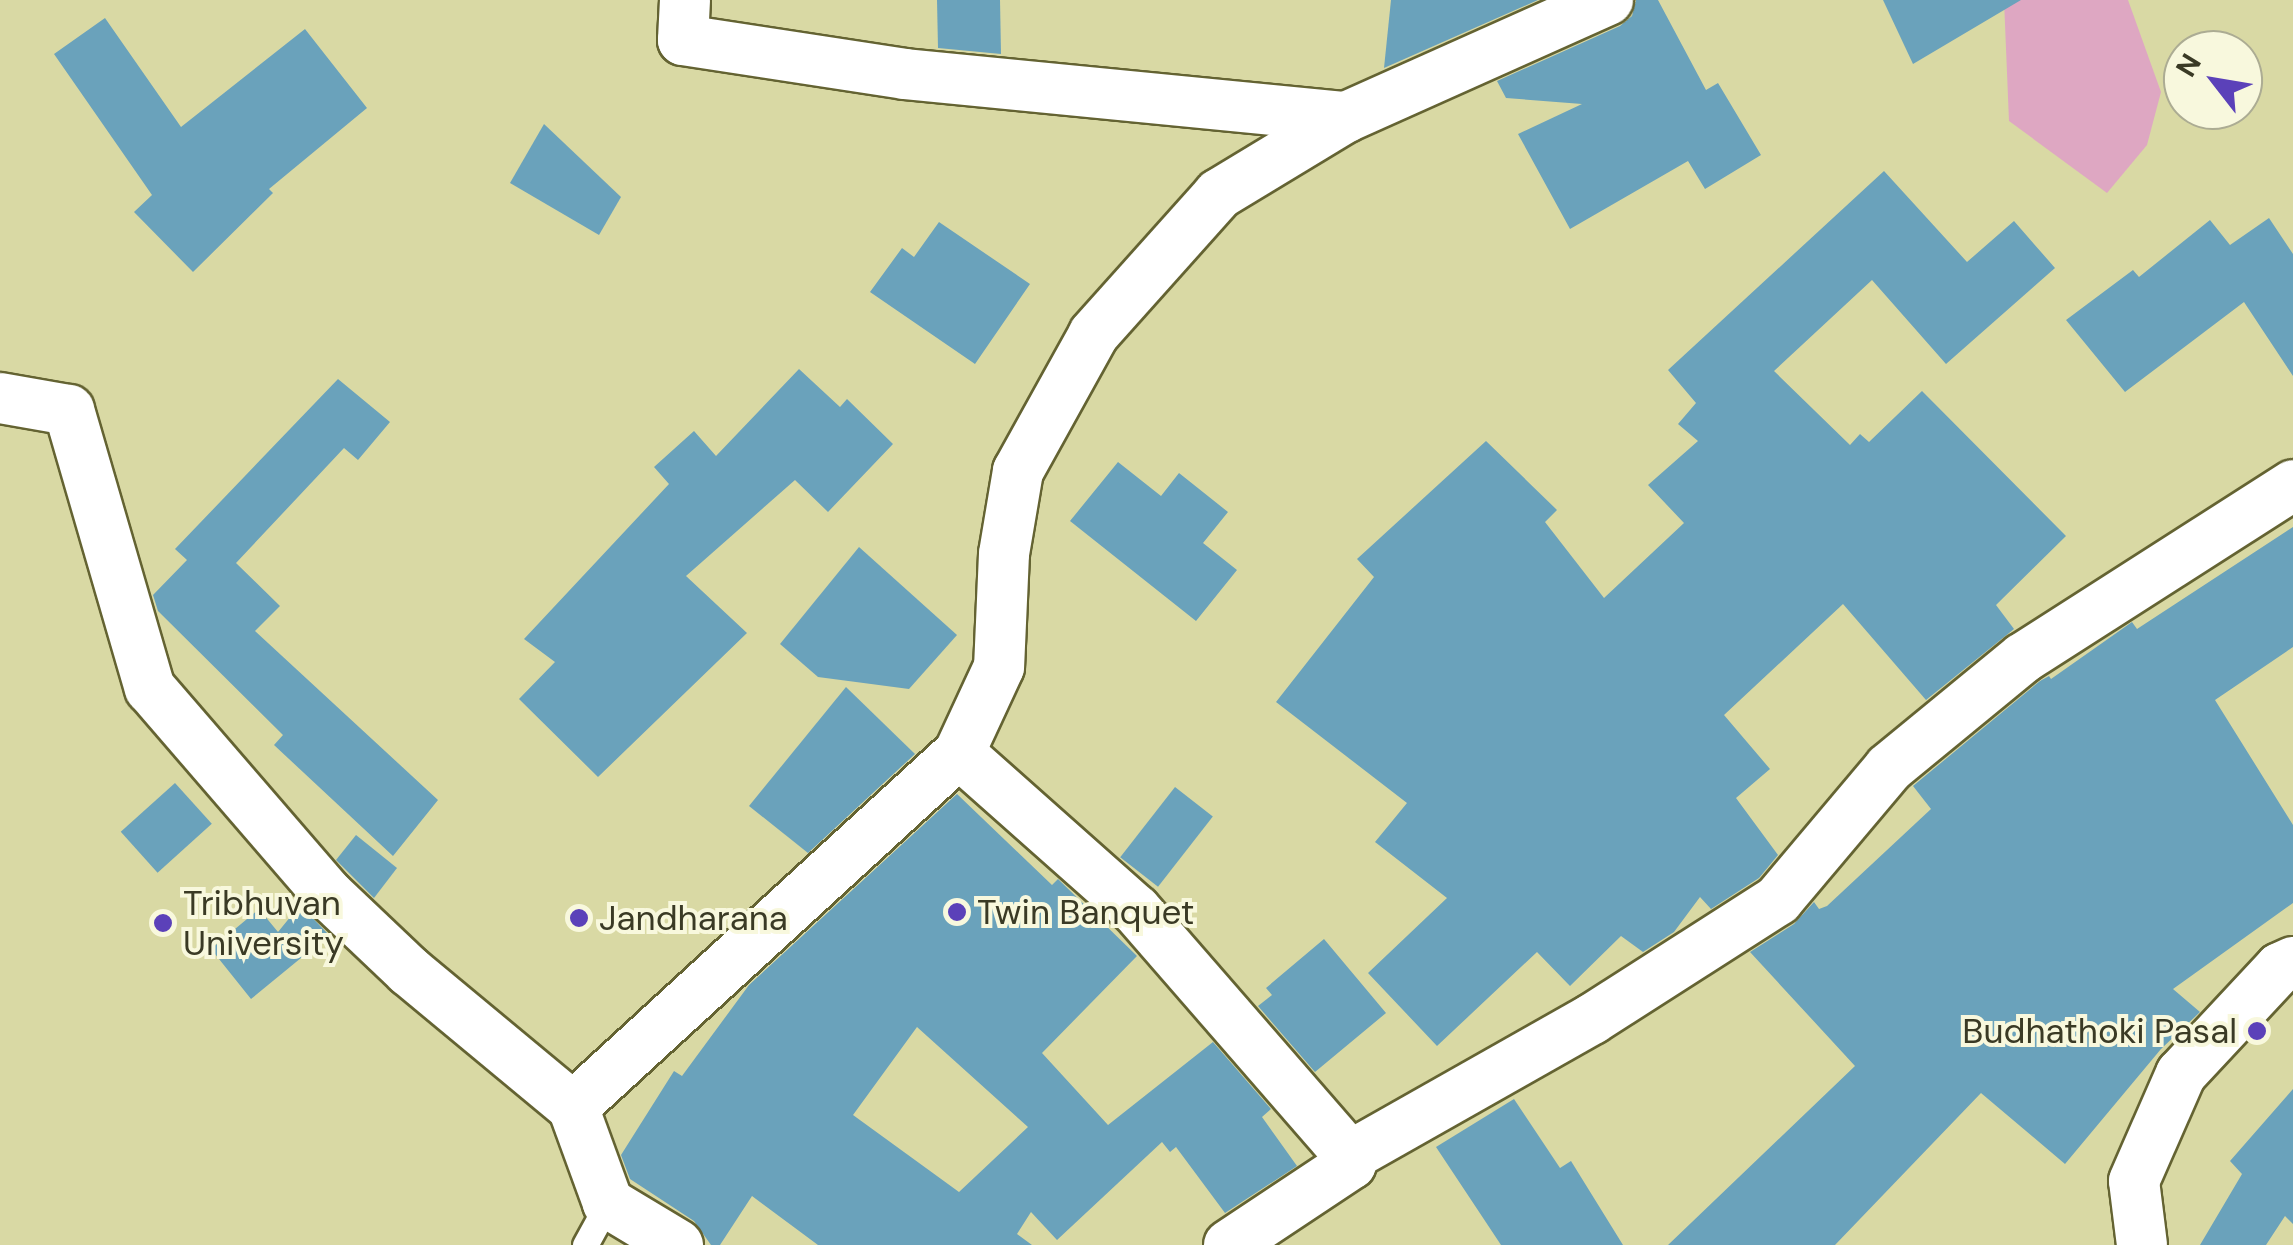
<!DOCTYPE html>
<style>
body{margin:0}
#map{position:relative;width:2293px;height:1245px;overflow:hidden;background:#d9d9a4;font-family:"DM Sans",sans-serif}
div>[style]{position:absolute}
.green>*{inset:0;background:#dea7c2}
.building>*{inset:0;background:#6aa2bb;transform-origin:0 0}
.roads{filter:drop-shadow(2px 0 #646332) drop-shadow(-2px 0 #646332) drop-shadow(0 2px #646332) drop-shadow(0 -2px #646332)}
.service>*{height:25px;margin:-12.5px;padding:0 12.5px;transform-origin:12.5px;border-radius:12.5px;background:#fff}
.minor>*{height:50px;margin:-25px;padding:0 25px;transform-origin:25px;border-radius:25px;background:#fff}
.dots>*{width:28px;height:28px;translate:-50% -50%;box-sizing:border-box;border:5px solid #f8f8dd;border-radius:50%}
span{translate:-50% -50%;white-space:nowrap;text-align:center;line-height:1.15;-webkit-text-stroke:8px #f8f8dd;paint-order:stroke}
.poi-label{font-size:35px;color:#3a3a25}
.left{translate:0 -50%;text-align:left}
.right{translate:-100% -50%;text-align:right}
.north{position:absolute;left:2163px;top:30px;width:100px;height:100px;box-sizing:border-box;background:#f8f8dd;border:2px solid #acac93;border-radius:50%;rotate:301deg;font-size:28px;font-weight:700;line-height:40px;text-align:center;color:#3a3a25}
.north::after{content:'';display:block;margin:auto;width:35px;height:45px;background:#5b41b9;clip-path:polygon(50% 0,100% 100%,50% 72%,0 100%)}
</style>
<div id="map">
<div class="green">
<i style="clip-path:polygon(2004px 0,2128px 0,2161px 92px,2147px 145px,2107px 193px,2009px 121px)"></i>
</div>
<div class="building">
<i style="clip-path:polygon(937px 0,1000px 0,1001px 54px,938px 48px)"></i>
<i style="clip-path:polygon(1391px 0,1538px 0,1384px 68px)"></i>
<i style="clip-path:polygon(1636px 0,1658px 0,1706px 90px,1718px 83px,1761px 155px,1705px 189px,1688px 161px,1570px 229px,1518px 134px,1582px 104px,1506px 98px,1497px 81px,1620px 26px,1632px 16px)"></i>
<i style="clip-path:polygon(1883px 0,2021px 0,1913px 64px)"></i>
<i style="clip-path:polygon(105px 18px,181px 127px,305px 29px,367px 108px,269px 189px,273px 193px,193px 272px,134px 212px,152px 195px,54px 54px)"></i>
<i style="clip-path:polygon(544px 124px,621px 197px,599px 235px,510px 183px)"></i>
<i style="clip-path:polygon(1884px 171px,1967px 262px,2014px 221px,2055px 268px,1946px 364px,1872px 280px,1774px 371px,1850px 445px,1860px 434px,1869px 442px,1922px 391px,2066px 536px,1996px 605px,2014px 629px,1926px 700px,1843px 604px,1724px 715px,1770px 769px,1736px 798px,1778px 855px,1759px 878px,1711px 909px,1700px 897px,1674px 932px,1643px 952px,1621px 936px,1570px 986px,1537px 952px,1437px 1046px,1368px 973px,1447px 898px,1375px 842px,1407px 803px,1276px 702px,1374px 577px,1357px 559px,1486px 441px,1557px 510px,1545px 522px,1604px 598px,1684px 523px,1648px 485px,1698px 441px,1678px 424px,1696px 403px,1668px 370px)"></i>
<i style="clip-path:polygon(2269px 218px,2293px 254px,2293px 376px,2244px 302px,2125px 392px,2066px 320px,2133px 270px,2139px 277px,2210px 220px,2230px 245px)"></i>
<i style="clip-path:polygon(939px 222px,1030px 284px,975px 364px,870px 292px,902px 248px,914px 257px)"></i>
<i style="clip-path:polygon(799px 369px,840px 407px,847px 399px,893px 444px,828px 512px,795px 480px,686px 576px,747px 633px,598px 777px,519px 699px,555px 662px,524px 639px,669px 484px,654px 467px,694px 431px,716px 456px)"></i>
<i style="clip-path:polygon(338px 379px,390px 422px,358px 460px,344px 448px,236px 563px,280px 606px,255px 631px,438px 800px,393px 856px,274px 745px,283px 735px,158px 611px,153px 595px,187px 560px,175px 549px)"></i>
<i style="clip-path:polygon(1118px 462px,1161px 496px,1179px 473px,1228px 512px,1203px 543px,1237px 570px,1196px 621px,1070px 521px)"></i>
<i style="clip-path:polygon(2293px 527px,2293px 647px,2215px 700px,2293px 825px,2293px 903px,2173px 989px,2200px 1012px,2161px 1049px,2065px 1164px,1981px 1093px,1835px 1245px,1668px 1245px,1855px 1066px,1750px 952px,1794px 924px,1814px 902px,1819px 909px,1827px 906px,1931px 809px,1913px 786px,2040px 681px,2049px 676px,2051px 679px,2132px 622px,2137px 629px)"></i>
<i style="clip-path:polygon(859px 547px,957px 635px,909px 689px,818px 677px,780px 644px)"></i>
<i style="clip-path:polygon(846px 687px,915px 754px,808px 853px,749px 806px)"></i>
<i style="left:175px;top:783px;width:55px;height:73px;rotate:48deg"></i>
<i style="left:1175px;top:787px;width:48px;height:89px;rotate:38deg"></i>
<i style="clip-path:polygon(evenodd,957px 794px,1052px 885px,1058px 879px,1137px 956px,1042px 1053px,1108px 1125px,1213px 1042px,1271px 1109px,1262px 1117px,1297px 1166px,1225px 1213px,1176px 1147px,1170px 1152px,1162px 1142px,1057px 1240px,1031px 1212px,1017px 1234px,1032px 1245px,818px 1245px,752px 1196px,720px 1245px,711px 1245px,694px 1221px,630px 1179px,621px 1155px,674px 1071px,682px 1076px,749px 985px,957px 794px,917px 1027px,1028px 1127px,959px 1192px,853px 1115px,917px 1027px)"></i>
<i style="clip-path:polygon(356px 835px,397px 868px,374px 898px,336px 860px)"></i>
<i style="clip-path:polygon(300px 905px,329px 935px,251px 999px,211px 949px,259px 909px,278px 932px)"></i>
<i style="clip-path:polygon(1324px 939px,1386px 1013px,1315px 1072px,1258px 1006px,1272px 995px,1266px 988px)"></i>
<i style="clip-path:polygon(2293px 1089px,2293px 1224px,2285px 1216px,2266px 1245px,2200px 1245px,2242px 1174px,2230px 1161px)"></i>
<i style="clip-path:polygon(1514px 1099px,1560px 1168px,1571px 1161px,1623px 1245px,1501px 1245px,1436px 1147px)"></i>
</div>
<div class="roads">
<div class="service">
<i style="left:585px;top:1245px;width:48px;rotate:-61.3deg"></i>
</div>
<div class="minor">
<i style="left:685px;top:0;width:40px;rotate:92.9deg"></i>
<i style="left:683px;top:40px;width:225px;rotate:8.7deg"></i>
<i style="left:905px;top:74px;width:443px;rotate:5.6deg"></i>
<i style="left:1608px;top:0;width:287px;rotate:155.9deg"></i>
<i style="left:1346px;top:117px;width:149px;rotate:148.8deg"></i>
<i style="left:1219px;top:194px;width:188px;rotate:131.8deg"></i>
<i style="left:1094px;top:334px;width:157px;rotate:119deg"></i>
<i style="left:1018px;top:471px;width:84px;rotate:99.6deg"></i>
<i style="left:1004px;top:554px;width:113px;rotate:92.5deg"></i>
<i style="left:999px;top:667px;width:95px;rotate:114.9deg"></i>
<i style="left:959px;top:753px;width:237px;rotate:41.6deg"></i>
<i style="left:1136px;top:910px;width:326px;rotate:49deg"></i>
<i style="left:1350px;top:1156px;width:278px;rotate:-29.5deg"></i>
<i style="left:1592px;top:1019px;width:221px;rotate:-32.6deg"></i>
<i style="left:1778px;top:900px;width:172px;rotate:-49.9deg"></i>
<i style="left:1889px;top:768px;width:173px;rotate:-39.4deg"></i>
<i style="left:2023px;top:658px;width:321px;rotate:-32.6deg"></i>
<i style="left:0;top:398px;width:70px;rotate:9.9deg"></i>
<i style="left:69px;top:410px;width:290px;rotate:73.8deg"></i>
<i style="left:150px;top:688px;width:272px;rotate:49.2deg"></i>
<i style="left:328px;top:894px;width:112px;rotate:43.5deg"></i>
<i style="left:409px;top:971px;width:213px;rotate:39.7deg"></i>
<i style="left:678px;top:1245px;width:82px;rotate:-149deg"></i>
<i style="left:608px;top:1203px;width:102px;rotate:-110deg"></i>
<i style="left:573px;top:1107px;width:524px;rotate:-42.52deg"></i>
<i style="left:1229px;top:1245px;width:146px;rotate:-33.6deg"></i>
<i style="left:1351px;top:1164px;width:8px;rotate:-97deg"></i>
<i style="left:2142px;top:1245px;width:64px;rotate:-97.1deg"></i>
<i style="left:2134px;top:1181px;width:117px;rotate:-66.3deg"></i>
<i style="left:2181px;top:1074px;width:145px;rotate:-47deg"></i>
<i style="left:2280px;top:968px;width:14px;rotate:-25deg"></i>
</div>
</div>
<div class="dots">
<i style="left:957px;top:912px;background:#5b41b9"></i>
<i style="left:579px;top:918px;background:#5b41b9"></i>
<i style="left:163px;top:923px;background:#5b41b9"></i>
<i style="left:2257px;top:1031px;background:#5b41b9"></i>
</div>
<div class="poi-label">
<span class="left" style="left:183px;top:923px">Tribhuvan<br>University</span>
<span class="left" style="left:977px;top:912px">Twin Banquet</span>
<span class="left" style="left:599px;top:918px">Jandharana</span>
<span class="right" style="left:2237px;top:1031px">Budhathoki Pasal</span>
</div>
<div class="north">N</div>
</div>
